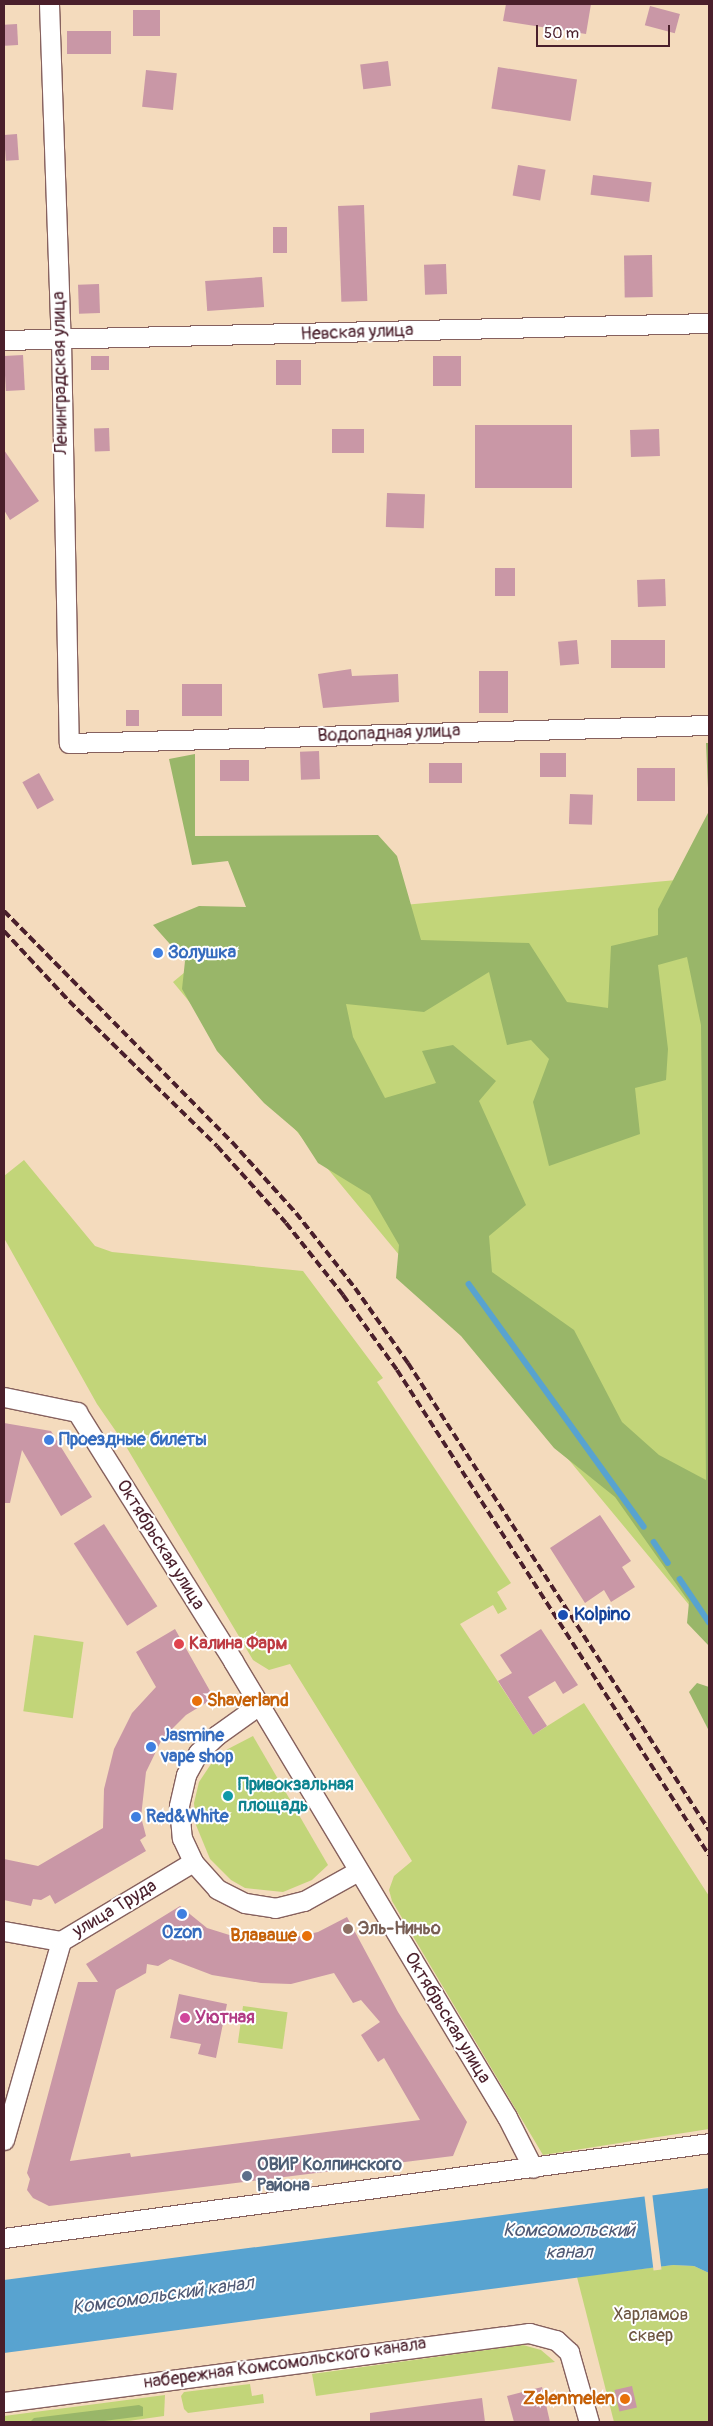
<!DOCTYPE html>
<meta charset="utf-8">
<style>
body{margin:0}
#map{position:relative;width:713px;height:2426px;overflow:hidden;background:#f4dbbd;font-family:Pangolin,sans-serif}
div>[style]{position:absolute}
.green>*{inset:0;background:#c2d579;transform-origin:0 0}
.forest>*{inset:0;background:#99b669}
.water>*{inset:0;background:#58a3d0}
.pier>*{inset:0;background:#f4dbbd;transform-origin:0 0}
.stream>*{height:5.5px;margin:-2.75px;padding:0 2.75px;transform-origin:2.75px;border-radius:2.75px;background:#58a3d0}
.building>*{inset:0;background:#c997a6;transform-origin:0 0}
.roads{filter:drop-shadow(1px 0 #86615e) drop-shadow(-1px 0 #86615e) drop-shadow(0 1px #86615e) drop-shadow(0 -1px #86615e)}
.minor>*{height:19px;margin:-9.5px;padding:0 9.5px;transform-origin:9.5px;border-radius:9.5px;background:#fff}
.rail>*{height:4px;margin-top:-2px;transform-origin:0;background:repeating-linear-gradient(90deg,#4a1f2b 0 8px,transparent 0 12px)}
.dots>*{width:14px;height:14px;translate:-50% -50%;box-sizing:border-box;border:2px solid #fff;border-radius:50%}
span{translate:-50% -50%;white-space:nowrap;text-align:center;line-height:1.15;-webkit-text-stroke:4px #fff;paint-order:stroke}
.street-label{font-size:18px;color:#4a1f2b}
.shop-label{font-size:18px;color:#366cbe;font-weight:700}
.left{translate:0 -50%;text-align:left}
.transit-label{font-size:18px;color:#164399;font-weight:700}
.health-label{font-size:18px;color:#be3a42;font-weight:700}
.food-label{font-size:18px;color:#c56008;font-weight:700}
.right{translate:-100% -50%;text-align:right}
.culture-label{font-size:18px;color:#0d838f;font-weight:700}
.education-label{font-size:18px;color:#785e54;font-weight:700}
.hotel-label{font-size:18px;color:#b23c85;font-weight:700}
.service-label{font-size:18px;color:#4e5e75;font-weight:700}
.park-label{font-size:18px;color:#6e5642}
.water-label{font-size:19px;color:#505a75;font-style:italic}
.frame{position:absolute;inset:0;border:5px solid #4a1f2b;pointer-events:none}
.scale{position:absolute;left:536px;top:25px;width:134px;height:22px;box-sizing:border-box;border:2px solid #4a1f2b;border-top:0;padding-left:6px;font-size:15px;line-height:18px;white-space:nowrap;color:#4a1f2b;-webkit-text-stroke:4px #fff;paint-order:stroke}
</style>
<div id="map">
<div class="green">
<i style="clip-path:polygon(709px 877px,709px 1629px,173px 982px,196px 963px,164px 927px)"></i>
<i style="clip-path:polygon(24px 1160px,95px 1246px,112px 1252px,303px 1271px,383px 1378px,377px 1382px,511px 1583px,497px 1592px,507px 1609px,498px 1614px,493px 1605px,460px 1624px,533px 1735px,584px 1703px,709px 1896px,709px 2129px,543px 2155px,392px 1901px,389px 1890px,394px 1876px,412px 1861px,290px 1664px,269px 1670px,253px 1660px,124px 1443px,97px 1404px,4px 1238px,4px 1176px)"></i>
<i style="left:34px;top:1635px;width:50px;height:77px;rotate:8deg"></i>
<i style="clip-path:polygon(253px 1736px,328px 1865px,312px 1880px,283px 1892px,245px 1888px,231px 1880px,210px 1859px,196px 1825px,194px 1803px,199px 1782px,211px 1764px,226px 1750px)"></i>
<i style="left:243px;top:2006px;width:45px;height:37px;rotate:8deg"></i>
<i style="clip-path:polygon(673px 2265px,694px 2266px,709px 2273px,709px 2422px,614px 2422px,577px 2277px)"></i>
<i style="clip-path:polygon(523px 2345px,541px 2350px,555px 2362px,316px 2396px,312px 2374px)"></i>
<i style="clip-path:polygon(250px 2384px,252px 2396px,263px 2394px,264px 2403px,188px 2413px,184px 2409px,181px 2396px,184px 2392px)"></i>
<i style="clip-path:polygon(165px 2395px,164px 2416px,121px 2422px,4px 2422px,4px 2416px)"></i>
</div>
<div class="forest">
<i style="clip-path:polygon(evenodd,706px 743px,709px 743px,709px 1646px,687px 1623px,689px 1602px,615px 1497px,554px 1448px,461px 1336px,396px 1278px,399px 1245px,370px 1195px,318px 1163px,298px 1132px,264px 1103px,217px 1051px,182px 989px,185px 961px,153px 925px,199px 906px,246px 907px,228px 861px,192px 865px,169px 759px,195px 754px,195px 836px,378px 835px,397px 856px,421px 940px,529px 943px,567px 1002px,608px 1008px,611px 946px,658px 935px,658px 909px,709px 811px,706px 743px,687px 957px,701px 1025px,706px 1480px,659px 1455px,622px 1422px,574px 1330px,492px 1272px,489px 1236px,526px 1205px,479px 1101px,496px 1081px,453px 1045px,422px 1051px,436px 1083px,385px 1098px,353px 1037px,346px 1004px,424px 1012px,489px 972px,507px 1045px,531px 1040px,549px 1059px,533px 1102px,549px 1166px,640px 1134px,635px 1088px,666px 1080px,668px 1049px,658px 965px,687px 957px)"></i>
<i style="clip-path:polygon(697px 1683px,709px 1687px,709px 1731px,689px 1692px)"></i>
<i style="clip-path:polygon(139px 2405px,143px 2407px,143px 2416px,96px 2422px,30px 2422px,34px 2418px)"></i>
</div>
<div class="water">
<i style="clip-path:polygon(709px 2188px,709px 2273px,694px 2266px,673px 2265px,4px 2353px,4px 2280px)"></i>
</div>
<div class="pier">
<i style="left:652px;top:2192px;width:78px;height:8px;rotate:83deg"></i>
</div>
<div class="stream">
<i style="left:469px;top:1284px;width:299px;rotate:54.2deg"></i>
<i style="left:654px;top:1542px;width:25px;rotate:56deg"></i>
<i style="left:680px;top:1579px;width:52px;rotate:56deg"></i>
</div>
<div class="building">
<i style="clip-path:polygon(506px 4px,591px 4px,586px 34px,503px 21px)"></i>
<i style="left:650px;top:6px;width:31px;height:20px;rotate:15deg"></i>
<i style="left:160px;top:10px;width:26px;height:27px;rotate:90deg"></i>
<i style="left:17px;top:24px;width:21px;height:13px;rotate:87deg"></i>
<i style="left:111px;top:31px;width:23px;height:44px;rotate:90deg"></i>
<i style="left:388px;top:61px;width:25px;height:28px;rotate:83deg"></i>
<i style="left:498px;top:67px;width:80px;height:42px;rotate:9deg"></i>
<i style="left:146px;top:70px;width:31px;height:37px;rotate:6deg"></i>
<i style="left:17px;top:134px;width:26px;height:13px;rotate:86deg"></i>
<i style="left:518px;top:165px;width:28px;height:31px;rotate:10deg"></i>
<i style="left:593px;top:175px;width:59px;height:20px;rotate:7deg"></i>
<i style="left:364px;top:205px;width:96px;height:26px;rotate:88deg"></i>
<i style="left:273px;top:227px;width:14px;height:26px"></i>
<i style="left:652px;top:255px;width:42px;height:28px;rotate:89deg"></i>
<i style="left:446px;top:264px;width:30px;height:22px;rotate:88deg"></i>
<i style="left:262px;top:277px;width:30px;height:57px;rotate:86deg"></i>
<i style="left:99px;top:284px;width:29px;height:21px;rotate:88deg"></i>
<i style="left:23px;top:355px;width:35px;height:19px;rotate:87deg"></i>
<i style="left:109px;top:356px;width:14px;height:18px;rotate:90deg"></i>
<i style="left:433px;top:356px;width:28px;height:30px"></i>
<i style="left:276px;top:360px;width:25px;height:25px"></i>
<i style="left:475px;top:425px;width:97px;height:63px"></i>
<i style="left:109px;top:428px;width:23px;height:15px;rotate:88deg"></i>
<i style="left:332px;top:429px;width:32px;height:24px"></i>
<i style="left:659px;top:429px;width:27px;height:29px;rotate:88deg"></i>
<i style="clip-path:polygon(4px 450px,39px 501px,10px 520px,4px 510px)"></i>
<i style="left:387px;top:493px;width:38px;height:34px;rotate:2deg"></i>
<i style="left:515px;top:568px;width:28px;height:20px;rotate:90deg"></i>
<i style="left:665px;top:579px;width:27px;height:28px;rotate:88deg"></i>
<i style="left:577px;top:640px;width:24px;height:19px;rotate:85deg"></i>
<i style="left:611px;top:640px;width:54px;height:28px"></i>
<i style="clip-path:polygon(351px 669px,352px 676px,398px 674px,399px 702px,323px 708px,318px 674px)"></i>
<i style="left:479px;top:671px;width:29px;height:42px"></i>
<i style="left:182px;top:684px;width:40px;height:32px"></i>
<i style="left:139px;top:710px;width:16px;height:13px;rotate:90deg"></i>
<i style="left:319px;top:751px;width:28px;height:19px;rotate:88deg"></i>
<i style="left:540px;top:753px;width:26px;height:24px"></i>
<i style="left:220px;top:760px;width:29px;height:21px"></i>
<i style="left:462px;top:763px;width:20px;height:33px;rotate:90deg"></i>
<i style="left:637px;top:768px;width:38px;height:33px"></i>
<i style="left:39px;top:773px;width:31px;height:19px;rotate:61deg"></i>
<i style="left:570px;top:794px;width:23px;height:30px;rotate:2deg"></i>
<i style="clip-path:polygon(4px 1423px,51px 1431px,92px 1497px,61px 1516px,22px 1450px,10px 1503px,4px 1503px)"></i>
<i style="clip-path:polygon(600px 1515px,631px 1561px,622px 1567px,635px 1587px,611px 1602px,604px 1590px,585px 1603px,550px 1548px)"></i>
<i style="left:104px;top:1524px;width:98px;height:36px;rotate:57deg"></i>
<i style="clip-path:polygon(175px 1629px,214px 1698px,186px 1715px,162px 1739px,146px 1772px,141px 1817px,146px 1836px,140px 1840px,146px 1851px,55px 1904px,50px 1895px,41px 1900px,33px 1899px,31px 1906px,4px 1900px,4px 1859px,38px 1866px,103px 1828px,104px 1789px,114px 1749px,132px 1713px,156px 1687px,136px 1652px)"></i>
<i style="clip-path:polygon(541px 1629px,578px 1685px,563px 1694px,555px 1681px,528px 1697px,547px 1726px,533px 1735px,498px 1681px,512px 1673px,500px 1655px)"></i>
<i style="clip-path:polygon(evenodd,180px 1906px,207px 1928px,239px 1938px,276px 1941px,318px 1932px,347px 1917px,398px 2012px,467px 2122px,453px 2156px,49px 2206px,33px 2198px,27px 2190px,30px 2179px,27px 2173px,78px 1982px,98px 1982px,86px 1964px,180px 1906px,170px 1959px,212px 1975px,261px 1983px,291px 1984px,334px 1973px,353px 2003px,361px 2000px,380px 2022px,361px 2035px,378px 2062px,384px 2058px,420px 2120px,131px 2157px,130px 2153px,70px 2161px,116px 1990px,146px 1973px,147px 1964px,158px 1966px,170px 1959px)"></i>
<i style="clip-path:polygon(179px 1994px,227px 2004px,216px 2058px,198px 2054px,201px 2044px,170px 2038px)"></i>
<i style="left:632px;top:2386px;width:22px;height:18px;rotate:77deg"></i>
<i style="clip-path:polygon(542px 2387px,550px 2422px,514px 2422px,507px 2396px)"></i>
<i style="clip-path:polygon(482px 2398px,485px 2422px,370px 2422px,370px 2413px)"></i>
</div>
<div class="roads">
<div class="minor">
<i style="left:49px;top:4px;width:336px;rotate:88deg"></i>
<i style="left:61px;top:340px;width:403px;rotate:88.9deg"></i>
<i style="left:69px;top:743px;width:640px;rotate:-1.61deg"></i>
<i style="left:4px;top:340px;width:705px;rotate:-1.38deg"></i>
<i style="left:4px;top:1397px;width:75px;rotate:11.6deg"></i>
<i style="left:77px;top:1412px;width:294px;rotate:57.9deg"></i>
<i style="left:233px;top:1661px;width:532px;rotate:59deg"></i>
<i style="left:507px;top:2117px;width:57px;rotate:63deg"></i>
<i style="left:259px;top:1705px;width:52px;rotate:144.5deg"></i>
<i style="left:217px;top:1735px;width:26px;rotate:137deg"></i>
<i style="left:198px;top:1753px;width:25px;rotate:119deg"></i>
<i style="left:186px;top:1775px;width:32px;rotate:103deg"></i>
<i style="left:179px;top:1806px;width:32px;rotate:85deg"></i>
<i style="left:182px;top:1838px;width:26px;rotate:65deg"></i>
<i style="left:193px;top:1862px;width:36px;rotate:48deg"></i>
<i style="left:217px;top:1889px;width:31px;rotate:27deg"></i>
<i style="left:245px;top:1903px;width:30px;rotate:9deg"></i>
<i style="left:275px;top:1908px;width:30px;rotate:-14deg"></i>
<i style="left:304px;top:1901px;width:62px;rotate:-29.1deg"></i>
<i style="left:4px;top:1931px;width:58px;rotate:10deg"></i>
<i style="left:61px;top:1941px;width:154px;rotate:-30.9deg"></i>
<i style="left:4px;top:2140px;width:207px;rotate:-74deg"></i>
<i style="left:4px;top:2238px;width:711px;rotate:-7.67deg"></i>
<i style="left:4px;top:2402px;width:530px;rotate:-7.49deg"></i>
<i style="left:529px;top:2333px;width:28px;rotate:15deg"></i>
<i style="left:556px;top:2340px;width:18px;rotate:43deg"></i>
<i style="left:569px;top:2352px;width:73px;rotate:74.1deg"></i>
</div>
</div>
<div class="rail">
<i style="left:4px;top:911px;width:325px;rotate:45.4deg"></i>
<i style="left:232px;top:1142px;width:96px;rotate:48deg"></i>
<i style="left:296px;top:1213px;width:95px;rotate:51.8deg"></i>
<i style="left:355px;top:1288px;width:92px;rotate:54.8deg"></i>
<i style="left:408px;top:1363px;width:556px;rotate:57.2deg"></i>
<i style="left:4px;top:931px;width:96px;rotate:47.1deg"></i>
<i style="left:69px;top:1001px;width:207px;rotate:44.4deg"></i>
<i style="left:217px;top:1146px;width:103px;rotate:48.1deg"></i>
<i style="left:286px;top:1223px;width:92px;rotate:51.6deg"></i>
<i style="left:343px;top:1295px;width:92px;rotate:54.2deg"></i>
<i style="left:397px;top:1370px;width:577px;rotate:57.25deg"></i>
</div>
<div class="dots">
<i style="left:158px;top:953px;background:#3f7fe0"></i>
<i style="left:49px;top:1440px;background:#3f7fe0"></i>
<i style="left:563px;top:1615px;background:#1a4fb4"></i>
<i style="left:179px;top:1644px;background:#e0444e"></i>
<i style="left:197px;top:1701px;background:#e8710a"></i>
<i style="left:151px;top:1747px;background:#3f7fe0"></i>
<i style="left:228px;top:1796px;background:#0f9aa8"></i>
<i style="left:136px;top:1817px;background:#3f7fe0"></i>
<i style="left:182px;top:1914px;background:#3f7fe0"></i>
<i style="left:348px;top:1929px;background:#8d6e63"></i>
<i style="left:307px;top:1936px;background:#e8710a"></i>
<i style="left:185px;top:2018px;background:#d1479c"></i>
<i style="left:247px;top:2176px;background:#5c6f8a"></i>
<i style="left:625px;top:2399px;background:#e8710a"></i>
</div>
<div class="street-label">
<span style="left:357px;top:333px;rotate:-2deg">Невская улица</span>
<span style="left:61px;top:373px;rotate:-91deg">Ленинградская улица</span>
<span style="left:389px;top:734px;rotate:-2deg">Водопадная улица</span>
<span style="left:160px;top:1545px;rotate:58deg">Октябрьская улица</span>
<span style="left:115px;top:1909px;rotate:-31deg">улица Труда</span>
<span style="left:447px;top:2018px;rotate:59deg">Октябрьская улица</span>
<span style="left:285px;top:2364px;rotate:-8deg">набережная Комсомольского канала</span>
</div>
<div class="shop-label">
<span class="left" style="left:168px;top:953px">Золушка</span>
<span class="left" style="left:59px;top:1440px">Проездные билеты</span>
<span class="left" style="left:161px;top:1747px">Jasmine<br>vape shop</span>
<span class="left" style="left:146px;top:1817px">Red&amp;White</span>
<span style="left:182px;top:1933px">Ozon</span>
</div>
<div class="transit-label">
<span class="left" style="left:574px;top:1615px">Kolpino</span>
</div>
<div class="health-label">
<span class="left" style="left:189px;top:1644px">Калина Фарм</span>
</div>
<div class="food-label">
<span class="left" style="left:207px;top:1701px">Shaverland</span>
<span class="right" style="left:297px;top:1936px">Влаваше</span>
<span class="right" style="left:615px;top:2399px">Zelenmelen</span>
</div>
<div class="culture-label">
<span class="left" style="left:238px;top:1796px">Привокзальная<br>площадь</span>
</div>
<div class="education-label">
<span class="left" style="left:358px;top:1929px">Эль-Ниньо</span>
</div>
<div class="hotel-label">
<span class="left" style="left:195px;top:2018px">Уютная</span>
</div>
<div class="service-label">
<span class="left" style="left:257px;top:2176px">ОВИР Колпинского<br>Района</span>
</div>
<div class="park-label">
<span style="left:651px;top:2326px">Харламов<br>сквер</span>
</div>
<div class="water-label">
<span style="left:569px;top:2242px">Комсомольский<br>канал</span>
<span style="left:163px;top:2296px;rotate:-8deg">Комсомольский канал</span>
</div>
<div class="frame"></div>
<div class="scale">50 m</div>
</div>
